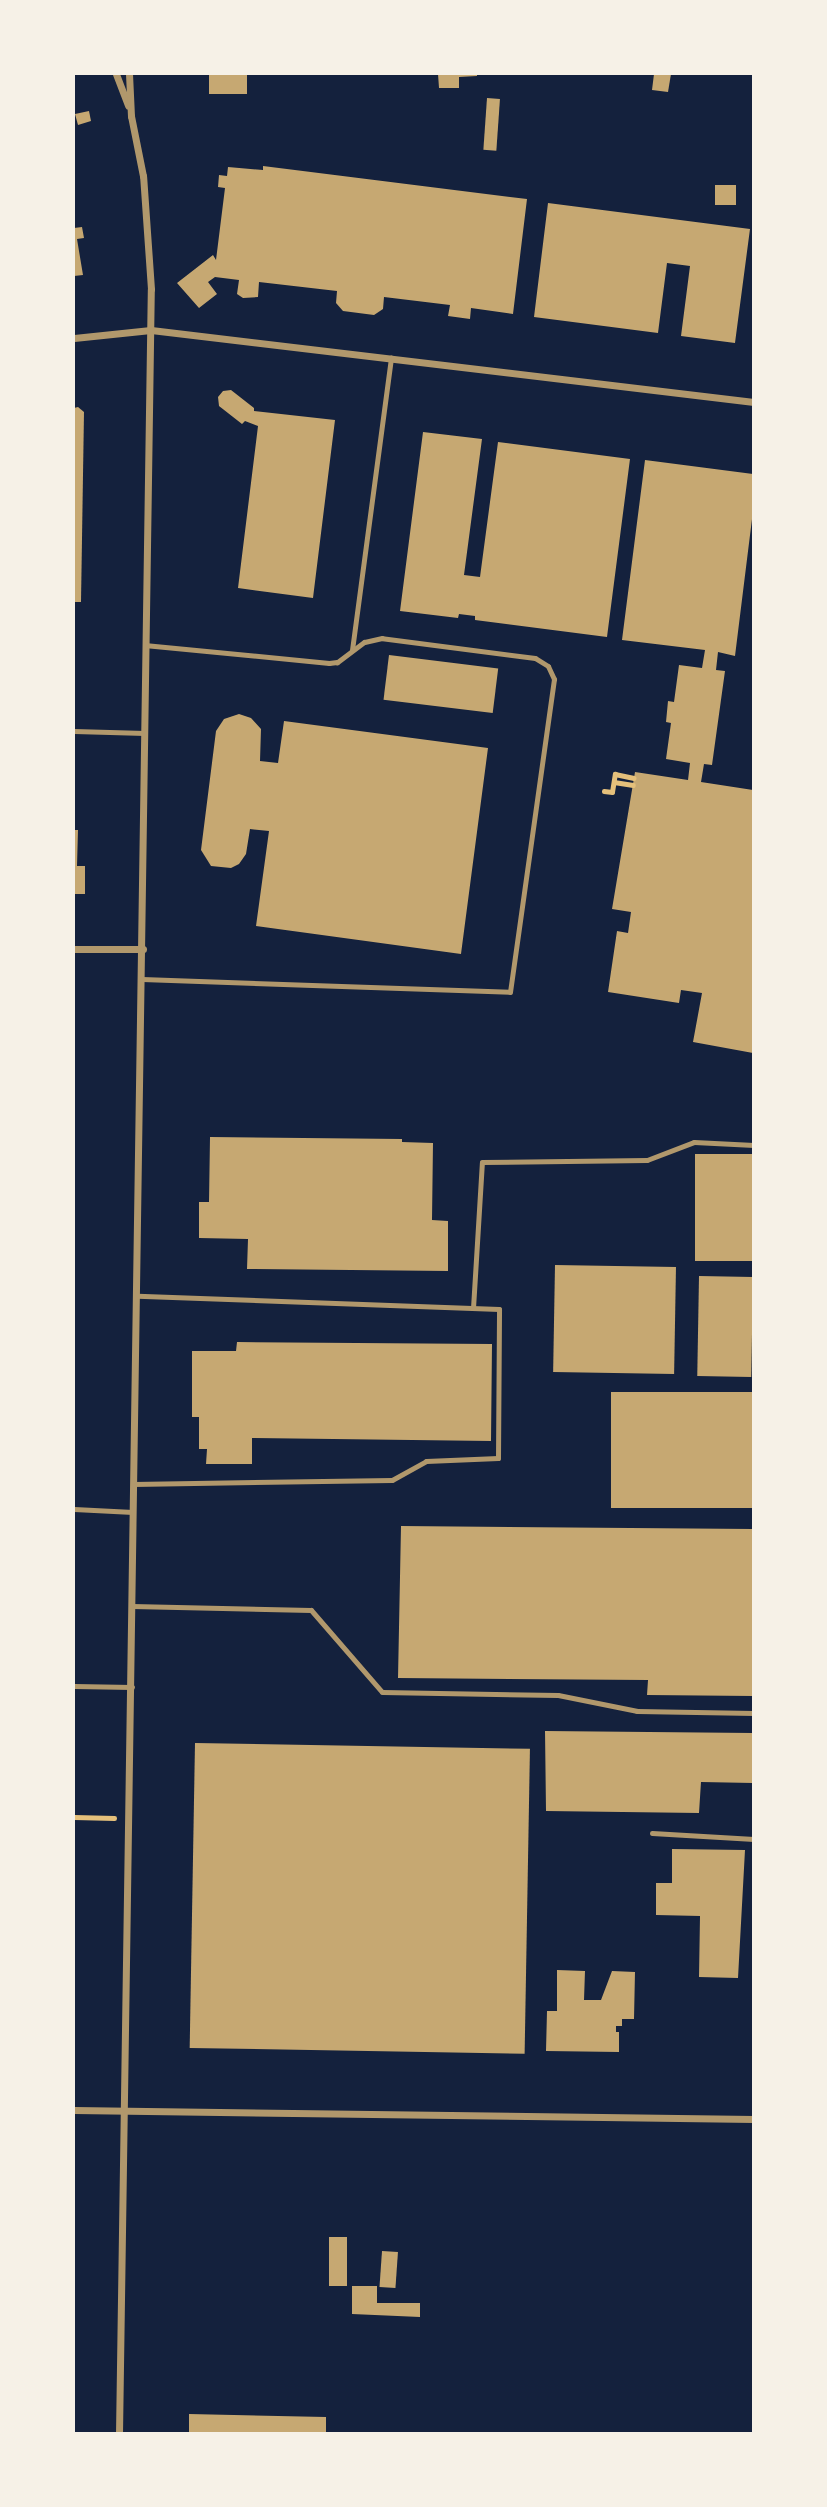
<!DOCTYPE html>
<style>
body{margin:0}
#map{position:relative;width:827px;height:2507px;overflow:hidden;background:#14213d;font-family:Figtree,sans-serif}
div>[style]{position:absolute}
.building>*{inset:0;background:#c6a872;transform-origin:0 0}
.path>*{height:4.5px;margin:-2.25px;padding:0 2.25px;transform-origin:2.25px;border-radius:2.25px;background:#e5c07b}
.service>*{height:5px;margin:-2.5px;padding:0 2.5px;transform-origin:2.5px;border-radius:2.5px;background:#b1986c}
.minor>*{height:7px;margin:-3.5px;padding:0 3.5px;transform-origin:3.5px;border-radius:3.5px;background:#b1986c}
span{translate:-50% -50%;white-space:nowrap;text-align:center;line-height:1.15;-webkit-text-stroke:7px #f6f1e7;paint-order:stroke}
.frame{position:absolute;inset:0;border:75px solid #f6f1e7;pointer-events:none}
</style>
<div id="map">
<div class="building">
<i style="left:209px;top:74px;width:38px;height:20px"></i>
<i style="clip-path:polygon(438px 74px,477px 74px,477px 76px,459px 77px,459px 88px,439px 88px)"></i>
<i style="clip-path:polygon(654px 74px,671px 74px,668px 92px,652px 90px)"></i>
<i style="left:487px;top:98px;width:13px;height:52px;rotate:4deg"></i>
<i style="clip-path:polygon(89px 111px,91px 121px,78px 125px,75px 114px)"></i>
<i style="clip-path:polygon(263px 166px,527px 199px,513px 314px,471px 308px,470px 319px,448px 316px,450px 305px,384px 297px,383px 309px,374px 315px,343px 311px,336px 303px,337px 291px,259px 282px,258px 297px,243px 298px,237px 294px,239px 280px,215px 277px,208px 282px,217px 294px,199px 308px,177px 283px,213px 255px,216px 260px,225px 188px,218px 187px,219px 175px,227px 176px,228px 167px,263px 170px)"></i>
<i style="left:715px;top:185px;width:21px;height:20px"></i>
<i style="clip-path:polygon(548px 203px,750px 229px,735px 343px,681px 336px,690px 266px,667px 263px,658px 333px,534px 317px)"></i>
<i style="clip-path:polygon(82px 227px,84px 238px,77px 239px,83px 275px,74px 276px,74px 228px)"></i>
<i style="clip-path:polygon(231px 390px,254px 408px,254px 411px,335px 420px,313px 598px,238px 588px,258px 426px,245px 421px,242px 424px,219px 406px,218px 397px,223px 391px)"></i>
<i style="clip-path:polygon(78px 407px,84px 412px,81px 602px,74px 602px,74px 408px)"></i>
<i style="clip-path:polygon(423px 432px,482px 439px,464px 575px,480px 577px,498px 442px,630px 459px,607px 637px,475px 620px,475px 616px,459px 614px,458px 618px,400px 611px)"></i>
<i style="clip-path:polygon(645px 460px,753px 474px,753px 511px,735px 656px,718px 652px,716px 670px,725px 671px,712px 765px,704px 764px,701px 782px,753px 790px,753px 1053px,693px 1042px,702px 993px,681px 990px,679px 1003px,608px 992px,617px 931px,628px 933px,631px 912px,612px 909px,635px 772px,688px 780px,690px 763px,666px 759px,671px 723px,666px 722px,668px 701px,674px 702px,679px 665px,702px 668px,705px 650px,622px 640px)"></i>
<i style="left:389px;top:655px;width:110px;height:45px;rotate:7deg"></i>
<i style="clip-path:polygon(239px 714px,251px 718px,261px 729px,260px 761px,278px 763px,284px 721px,488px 748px,461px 954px,256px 926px,269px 831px,250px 829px,246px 854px,239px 864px,231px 868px,211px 866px,201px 850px,216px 731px,224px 719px)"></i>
<i style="clip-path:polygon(74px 830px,78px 830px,77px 866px,85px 866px,85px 894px,74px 894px)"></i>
<i style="clip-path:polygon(210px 1137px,402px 1139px,402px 1142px,433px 1143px,432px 1220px,448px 1221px,448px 1271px,247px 1269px,248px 1239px,199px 1238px,199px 1202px,209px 1202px)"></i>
<i style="left:695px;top:1154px;width:58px;height:107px"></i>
<i style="left:555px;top:1265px;width:121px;height:107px;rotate:1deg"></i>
<i style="left:699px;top:1276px;width:54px;height:100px;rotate:1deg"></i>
<i style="clip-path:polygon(237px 1342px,492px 1344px,491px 1441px,252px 1438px,252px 1464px,206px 1464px,207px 1449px,199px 1449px,199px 1417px,192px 1417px,192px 1351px,236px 1351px)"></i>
<i style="left:611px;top:1392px;width:142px;height:116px"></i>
<i style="clip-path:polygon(401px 1526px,753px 1529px,753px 1696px,647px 1695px,648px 1680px,398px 1678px)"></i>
<i style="clip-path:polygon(545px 1731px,753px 1733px,753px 1783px,701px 1782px,699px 1813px,546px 1811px)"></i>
<i style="left:195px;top:1743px;width:335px;height:305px;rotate:1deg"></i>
<i style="clip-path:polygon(672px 1849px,745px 1850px,738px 1978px,699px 1977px,700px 1916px,656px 1915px,656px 1883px,672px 1883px)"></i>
<i style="clip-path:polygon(557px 1970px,585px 1971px,584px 2000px,601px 2000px,612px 1971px,635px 1972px,634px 2019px,622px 2019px,622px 2026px,616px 2026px,616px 2032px,619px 2032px,619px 2052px,546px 2051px,547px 2011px,557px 2011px)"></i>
<i style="left:329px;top:2237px;width:18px;height:49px"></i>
<i style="left:382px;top:2251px;width:16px;height:36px;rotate:4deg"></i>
<i style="clip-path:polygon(352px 2286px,377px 2286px,377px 2303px,420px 2303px,420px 2317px,352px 2314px)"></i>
<i style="clip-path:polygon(189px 2414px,326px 2417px,326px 2433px,189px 2433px)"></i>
</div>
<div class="path">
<i style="left:614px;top:782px;width:19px;rotate:9deg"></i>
<i style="left:604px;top:791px;width:8px;rotate:7deg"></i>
<i style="left:612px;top:792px;width:18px;rotate:-81deg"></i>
<i style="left:615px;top:774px;width:19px;rotate:12deg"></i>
<i style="left:74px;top:1817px;width:40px;rotate:1.4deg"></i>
</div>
<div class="service">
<i style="left:352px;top:650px;width:295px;rotate:-82.4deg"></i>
<i style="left:74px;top:731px;width:71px;rotate:1.6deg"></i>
<i style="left:142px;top:979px;width:368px;rotate:2deg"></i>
<i style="left:510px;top:992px;width:316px;rotate:-82deg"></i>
<i style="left:554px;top:679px;width:14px;rotate:-115deg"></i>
<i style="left:548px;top:666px;width:15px;rotate:-148deg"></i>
<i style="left:535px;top:658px;width:154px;rotate:-172.6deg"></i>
<i style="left:382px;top:638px;width:18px;rotate:167deg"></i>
<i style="left:364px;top:642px;width:34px;rotate:143deg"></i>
<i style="left:337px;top:662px;width:8px;rotate:173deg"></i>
<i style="left:329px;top:663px;width:183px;rotate:-174.4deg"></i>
<i style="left:473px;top:1308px;width:146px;rotate:-86.5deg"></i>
<i style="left:482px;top:1162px;width:165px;rotate:-0.7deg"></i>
<i style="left:647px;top:1160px;width:50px;rotate:-21deg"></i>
<i style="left:694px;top:1142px;width:60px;rotate:2.9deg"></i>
<i style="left:133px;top:1484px;width:259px;rotate:-0.9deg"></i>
<i style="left:392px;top:1480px;width:39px;rotate:-29deg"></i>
<i style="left:426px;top:1461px;width:72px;rotate:-2.4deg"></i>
<i style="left:498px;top:1458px;width:149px;rotate:-89.6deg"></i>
<i style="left:499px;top:1309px;width:362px;rotate:-177.9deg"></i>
<i style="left:74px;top:1509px;width:59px;rotate:2.9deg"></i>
<i style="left:132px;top:1606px;width:179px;rotate:1.3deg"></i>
<i style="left:311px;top:1610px;width:108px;rotate:49.1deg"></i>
<i style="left:382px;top:1692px;width:176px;rotate:1deg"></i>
<i style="left:558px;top:1695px;width:81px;rotate:11.4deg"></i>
<i style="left:637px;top:1711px;width:117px;rotate:1deg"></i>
<i style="left:74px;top:1686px;width:58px;rotate:1deg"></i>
<i style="left:652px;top:1833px;width:102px;rotate:3.4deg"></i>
</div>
<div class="minor">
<i style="left:116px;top:74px;width:34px;rotate:69deg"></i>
<i style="left:74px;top:338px;width:77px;rotate:-5.9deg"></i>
<i style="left:151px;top:330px;width:607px;rotate:6.81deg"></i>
<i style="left:74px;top:949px;width:69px"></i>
<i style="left:74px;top:2110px;width:680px;rotate:0.76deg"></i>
<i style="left:119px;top:2434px;width:2145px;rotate:-89.15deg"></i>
<i style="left:151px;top:289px;width:113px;rotate:-94deg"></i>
<i style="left:143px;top:176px;width:61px;rotate:-101.3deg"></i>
<i style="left:131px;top:116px;width:42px;rotate:-92.7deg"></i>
</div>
<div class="frame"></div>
</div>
